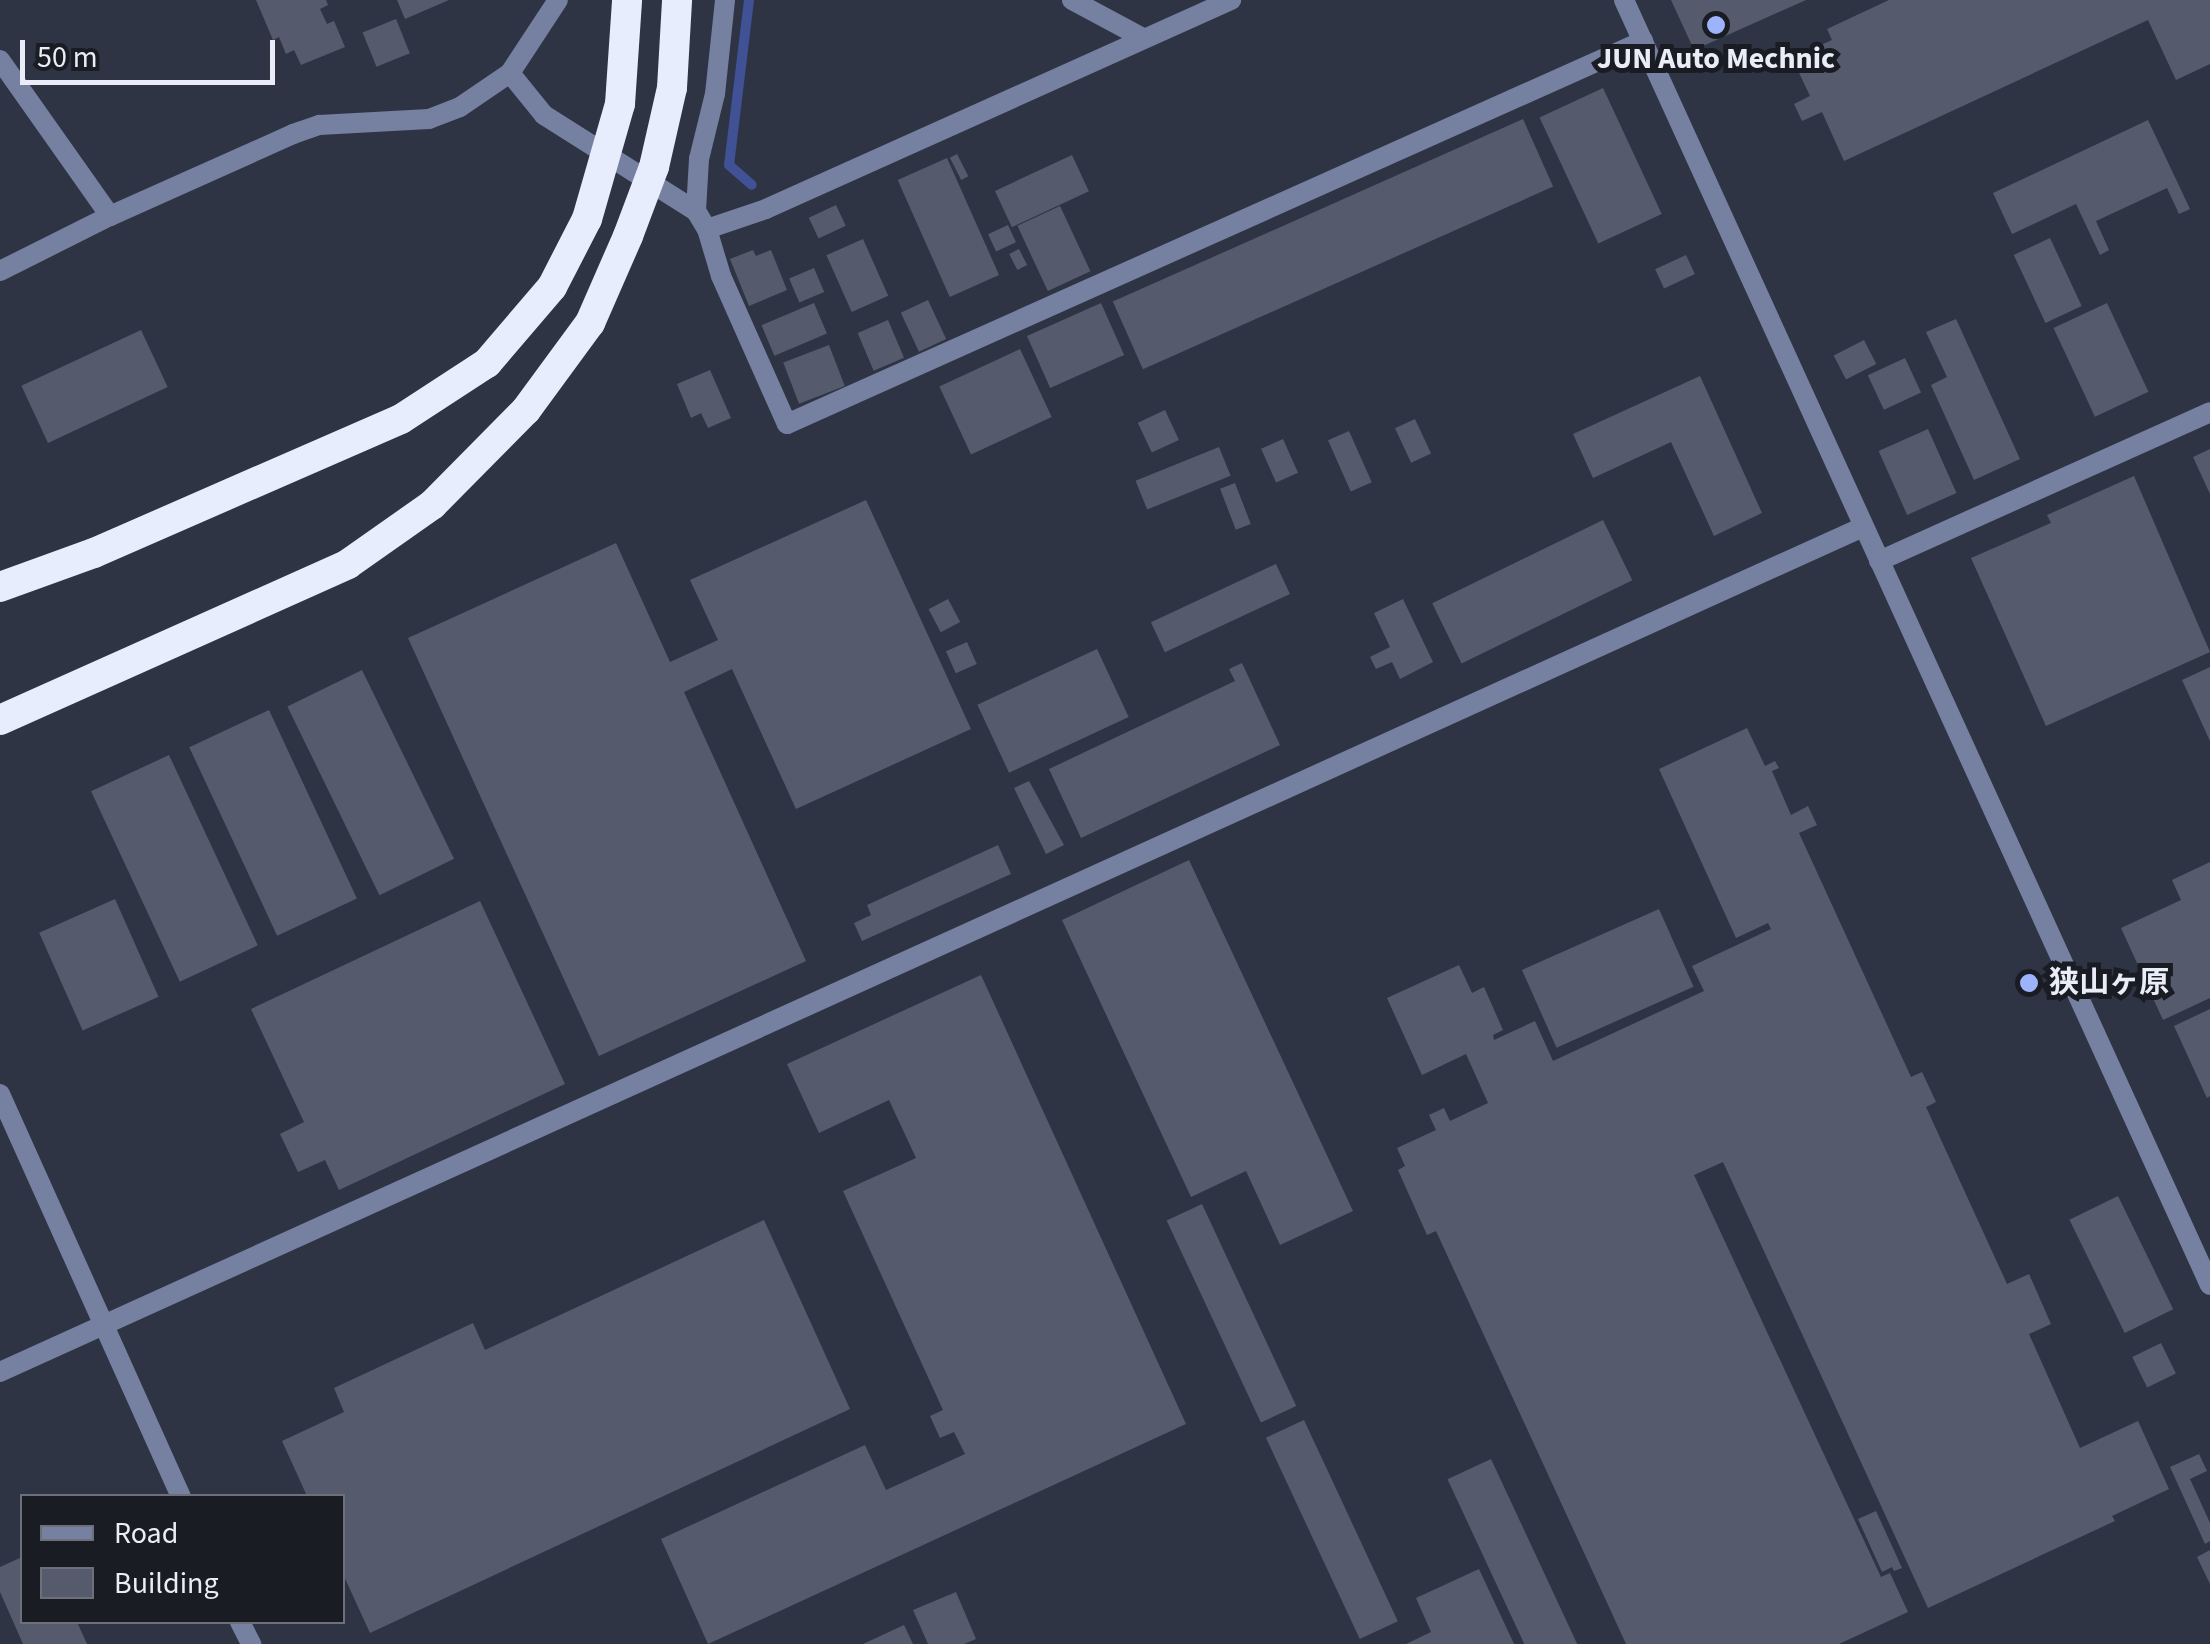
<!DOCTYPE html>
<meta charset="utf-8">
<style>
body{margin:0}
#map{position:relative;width:2210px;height:1644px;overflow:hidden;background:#2e3444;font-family:"Source Sans 3","Noto Sans JP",sans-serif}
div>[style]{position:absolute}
.stream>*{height:10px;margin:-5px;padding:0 5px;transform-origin:5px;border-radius:5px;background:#405196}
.building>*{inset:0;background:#555b6d;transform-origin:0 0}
.minor>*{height:20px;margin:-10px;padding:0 10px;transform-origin:10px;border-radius:10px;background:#7680a1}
.tertiary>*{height:20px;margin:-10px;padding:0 10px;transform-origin:10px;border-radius:10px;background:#7680a1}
.motorway>*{height:30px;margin:-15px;padding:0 15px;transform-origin:15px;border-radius:15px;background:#e7edfd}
.dots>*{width:28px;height:28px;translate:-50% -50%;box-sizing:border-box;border:5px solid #191c23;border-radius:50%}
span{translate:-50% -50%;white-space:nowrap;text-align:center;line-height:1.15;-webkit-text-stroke:10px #191c23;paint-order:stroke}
.poi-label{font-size:30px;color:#eaedf8;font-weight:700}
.left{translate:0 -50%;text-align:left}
.legend{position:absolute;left:20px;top:1494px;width:325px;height:130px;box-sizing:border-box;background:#191c23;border:2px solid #6d7078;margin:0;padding:12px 18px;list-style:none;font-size:30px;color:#eaedf8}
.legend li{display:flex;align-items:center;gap:20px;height:50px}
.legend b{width:50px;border:2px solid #6d7078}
.scale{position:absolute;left:20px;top:40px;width:255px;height:45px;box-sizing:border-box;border:5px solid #eaedf8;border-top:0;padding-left:12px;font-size:30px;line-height:35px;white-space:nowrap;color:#eaedf8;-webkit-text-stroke:8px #191c23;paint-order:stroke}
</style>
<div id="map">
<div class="stream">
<i style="left:749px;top:0;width:166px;rotate:96.9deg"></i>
<i style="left:729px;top:165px;width:30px;rotate:41deg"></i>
</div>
<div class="building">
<i style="clip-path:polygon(256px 0,326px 0,328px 5px,320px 9px,327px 24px,334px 21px,345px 47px,301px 65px,294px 50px,286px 54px,279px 37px,273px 40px)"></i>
<i style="clip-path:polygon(397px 0,449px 0,405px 19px)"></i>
<i style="clip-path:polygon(1671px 0,1806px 0,1694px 50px)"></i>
<i style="clip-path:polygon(1889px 0,2210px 0,2210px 64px,2176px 80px,2148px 20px,1844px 161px,1822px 112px,1802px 121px,1794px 104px,1810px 96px,1792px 58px,1832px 40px,1827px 29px)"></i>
<i style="left:396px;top:19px;width:37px;height:36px;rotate:68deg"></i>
<i style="left:1603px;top:88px;width:139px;height:70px;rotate:65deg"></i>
<i style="left:1523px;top:119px;width:74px;height:449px;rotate:66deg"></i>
<i style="clip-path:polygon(2148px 120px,2190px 209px,2179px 214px,2167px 188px,2096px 221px,2109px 250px,2100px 255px,2076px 204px,2012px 234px,1993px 193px)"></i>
<i style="left:957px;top:154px;width:25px;height:8px;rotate:63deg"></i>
<i style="left:1072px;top:155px;width:40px;height:85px;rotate:65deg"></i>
<i style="left:947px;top:158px;width:128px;height:54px;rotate:66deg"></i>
<i style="left:836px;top:205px;width:23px;height:30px;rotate:65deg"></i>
<i style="left:1060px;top:206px;width:72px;height:47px;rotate:65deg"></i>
<i style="left:1008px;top:225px;width:19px;height:22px;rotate:65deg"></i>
<i style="left:2050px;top:238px;width:75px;height:40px;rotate:65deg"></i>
<i style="left:863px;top:239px;width:62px;height:40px;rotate:66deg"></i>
<i style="left:1019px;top:249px;width:18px;height:11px;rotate:63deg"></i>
<i style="clip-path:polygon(753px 250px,756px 256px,771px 250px,787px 290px,749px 306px,730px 259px)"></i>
<i style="left:1686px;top:255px;width:21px;height:34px;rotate:65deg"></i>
<i style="left:814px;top:268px;width:26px;height:27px;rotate:67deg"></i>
<i style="left:928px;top:300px;width:43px;height:30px;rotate:65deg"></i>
<i style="left:814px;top:303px;width:33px;height:57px;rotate:67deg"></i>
<i style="left:1101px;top:303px;width:57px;height:81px;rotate:66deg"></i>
<i style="left:2107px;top:303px;width:98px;height:59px;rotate:65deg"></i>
<i style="clip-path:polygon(1956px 319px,2020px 459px,1974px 480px,1931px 385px,1947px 377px,1926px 332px)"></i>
<i style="left:888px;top:320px;width:41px;height:33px;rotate:67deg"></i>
<i style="left:141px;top:330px;width:63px;height:132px;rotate:65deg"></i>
<i style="left:1864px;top:340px;width:27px;height:34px;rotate:63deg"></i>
<i style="left:829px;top:345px;width:44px;height:49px;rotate:69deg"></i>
<i style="left:1020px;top:349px;width:75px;height:89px;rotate:65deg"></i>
<i style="left:1905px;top:358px;width:38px;height:41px;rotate:65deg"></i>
<i style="clip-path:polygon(710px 370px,731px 418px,708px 428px,701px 413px,691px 418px,677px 384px)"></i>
<i style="clip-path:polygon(1700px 376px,1762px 513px,1714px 536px,1671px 442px,1593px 478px,1573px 434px)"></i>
<i style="left:1165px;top:410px;width:33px;height:30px;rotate:65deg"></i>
<i style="left:1415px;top:419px;width:38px;height:22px;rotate:65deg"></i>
<i style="left:1928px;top:429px;width:70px;height:54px;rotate:66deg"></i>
<i style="left:1349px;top:431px;width:56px;height:23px;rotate:66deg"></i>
<i style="left:1283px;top:439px;width:37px;height:24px;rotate:66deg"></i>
<i style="left:1219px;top:447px;width:31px;height:90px;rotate:68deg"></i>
<i style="clip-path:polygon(2210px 449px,2210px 494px,2193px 457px)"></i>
<i style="clip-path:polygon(2134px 476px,2210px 652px,2046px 726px,1971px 558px,2051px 523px,2047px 515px)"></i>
<i style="left:1235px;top:483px;width:44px;height:16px;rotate:69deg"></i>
<i style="clip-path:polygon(866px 500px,971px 729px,796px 809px,732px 669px,684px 692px,806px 961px,599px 1056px,408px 638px,616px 543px,670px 662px,718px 640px,690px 580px)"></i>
<i style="left:1603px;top:520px;width:67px;height:190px;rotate:64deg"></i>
<i style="left:1276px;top:564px;width:33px;height:138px;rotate:65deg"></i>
<i style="left:948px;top:599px;width:26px;height:22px;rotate:62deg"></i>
<i style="clip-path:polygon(1403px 599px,1433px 662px,1400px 679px,1392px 662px,1376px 669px,1370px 657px,1390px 647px,1374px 613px)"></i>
<i style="left:967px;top:642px;width:24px;height:23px;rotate:66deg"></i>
<i style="left:1097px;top:649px;width:75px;height:132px;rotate:65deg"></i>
<i style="clip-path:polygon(1242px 663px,1280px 745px,1081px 838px,1049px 769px,1235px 681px,1229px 669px)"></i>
<i style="clip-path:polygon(2210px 667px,2210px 741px,2182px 680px)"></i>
<i style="left:362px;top:670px;width:210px;height:83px;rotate:64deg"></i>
<i style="left:269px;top:710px;width:208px;height:88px;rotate:65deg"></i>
<i style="clip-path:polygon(1747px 728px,1765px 766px,1775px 761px,1779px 768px,1772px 771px,1791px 815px,1808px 806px,1817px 825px,1799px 833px,1911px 1077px,1922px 1072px,1936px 1102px,1926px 1107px,2007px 1284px,2029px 1274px,2051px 1324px,2029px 1334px,2080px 1448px,2138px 1421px,2169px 1489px,2112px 1516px,2115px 1521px,1928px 1608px,1723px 1162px,1694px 1175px,1881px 1577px,1890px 1573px,1908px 1612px,1839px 1644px,1626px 1644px,1436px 1231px,1427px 1235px,1398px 1170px,1405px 1166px,1397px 1148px,1436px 1130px,1429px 1115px,1444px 1108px,1450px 1121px,1488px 1103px,1466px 1054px,1422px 1075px,1387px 998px,1459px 965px,1472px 993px,1484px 987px,1503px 1030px,1493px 1035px,1494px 1040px,1535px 1021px,1553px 1061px,1704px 991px,1692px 966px,1771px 929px,1768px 923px,1736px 938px,1659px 769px)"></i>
<i style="left:169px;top:755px;width:210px;height:86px;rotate:65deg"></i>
<i style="clip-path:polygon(1029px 781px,1064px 845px,1046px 854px,1014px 788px)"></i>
<i style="clip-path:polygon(998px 845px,1011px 874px,862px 941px,854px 923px,871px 915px,867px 905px)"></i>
<i style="clip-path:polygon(1189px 860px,1353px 1211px,1280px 1245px,1246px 1171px,1191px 1197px,1062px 920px)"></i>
<i style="clip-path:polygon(2210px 862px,2210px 998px,2163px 1020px,2121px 928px,2181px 900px,2172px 880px)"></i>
<i style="left:115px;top:899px;width:107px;height:83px;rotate:66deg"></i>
<i style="clip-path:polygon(480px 901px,565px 1084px,339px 1190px,325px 1160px,298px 1172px,280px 1134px,304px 1122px,251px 1009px)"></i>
<i style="left:1659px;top:909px;width:85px;height:150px;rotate:66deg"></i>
<i style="clip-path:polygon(981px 975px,1186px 1424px,708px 1644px,661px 1539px,865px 1445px,886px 1490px,965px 1454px,954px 1432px,940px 1438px,930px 1416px,943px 1410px,843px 1191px,916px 1158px,889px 1100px,819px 1133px,787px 1064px)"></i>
<i style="clip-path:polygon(2210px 1009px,2210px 1096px,2207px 1098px,2174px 1026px)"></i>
<i style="left:2118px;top:1196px;width:126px;height:54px;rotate:64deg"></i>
<i style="left:1202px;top:1204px;width:223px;height:39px;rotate:65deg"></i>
<i style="clip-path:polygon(764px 1220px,850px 1409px,370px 1633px,342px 1572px,342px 1496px,307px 1496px,282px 1441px,344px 1412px,334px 1388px,473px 1323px,485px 1350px)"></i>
<i style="left:2161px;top:1343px;width:34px;height:32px;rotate:64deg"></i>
<i style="left:1304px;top:1420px;width:222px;height:42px;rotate:65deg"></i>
<i style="clip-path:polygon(2199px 1454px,2207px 1471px,2190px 1479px,2210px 1523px,2210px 1541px,2205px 1544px,2170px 1467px)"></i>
<i style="left:1491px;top:1459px;width:204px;height:48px;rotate:65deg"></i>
<i style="clip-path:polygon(1876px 1511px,1902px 1568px,1894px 1571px,1892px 1567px,1882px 1572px,1858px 1519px)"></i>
<i style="clip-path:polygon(2210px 1550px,2210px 1584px,2197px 1557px)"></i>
<i style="clip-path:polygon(22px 1557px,22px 1622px,77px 1622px,87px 1644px,23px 1644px,0 1592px,0 1567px)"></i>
<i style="clip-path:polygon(1479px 1569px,1514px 1644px,1406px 1644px,1431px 1632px,1416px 1598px)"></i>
<i style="clip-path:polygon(956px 1592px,976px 1639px,964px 1644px,928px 1644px,913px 1610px)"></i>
<i style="clip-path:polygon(904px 1625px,913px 1644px,863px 1644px)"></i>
</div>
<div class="minor">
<i style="left:0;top:60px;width:191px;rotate:54.8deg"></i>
<i style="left:510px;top:73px;width:54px;rotate:51deg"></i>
<i style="left:544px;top:115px;width:180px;rotate:32.3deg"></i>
<i style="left:696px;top:211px;width:21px;rotate:59deg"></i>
<i style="left:707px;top:229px;width:62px;rotate:-18.7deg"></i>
<i style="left:696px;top:211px;width:52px;rotate:-86.7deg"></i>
<i style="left:699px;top:159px;width:67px;rotate:-76.2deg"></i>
<i style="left:715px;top:94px;width:95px;rotate:-83.9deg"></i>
<i style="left:707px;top:229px;width:49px;rotate:73.4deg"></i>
<i style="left:721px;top:276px;width:162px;rotate:66deg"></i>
<i style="left:787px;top:424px;width:938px;rotate:-24.11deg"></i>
<i style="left:0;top:271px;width:123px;rotate:-26.6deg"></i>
<i style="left:110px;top:216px;width:201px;rotate:-24.1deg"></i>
<i style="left:293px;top:134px;width:28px;rotate:-19deg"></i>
<i style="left:319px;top:125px;width:110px;rotate:-3.1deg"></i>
<i style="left:429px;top:119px;width:33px;rotate:-21deg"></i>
<i style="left:460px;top:107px;width:60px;rotate:-34.2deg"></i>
<i style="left:510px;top:73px;width:87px;rotate:-56.7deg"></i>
<i style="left:1879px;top:561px;width:363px;rotate:-24.2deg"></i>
<i style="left:0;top:1372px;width:2046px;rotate:-24.4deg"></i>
</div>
<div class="tertiary">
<i style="left:1072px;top:0;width:81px;rotate:28.2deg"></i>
<i style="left:1624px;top:0;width:1412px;rotate:65.49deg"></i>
<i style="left:766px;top:209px;width:510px;rotate:-24.2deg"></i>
<i style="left:0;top:1094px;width:441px;rotate:65.8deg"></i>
<i style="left:240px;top:1622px;width:25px;rotate:63deg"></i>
</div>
<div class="motorway">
<i style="left:0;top:587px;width:100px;rotate:-19.9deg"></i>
<i style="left:94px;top:553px;width:335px;rotate:-23.6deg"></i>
<i style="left:401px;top:419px;width:103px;rotate:-33.1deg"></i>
<i style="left:487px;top:363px;width:100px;rotate:-49.5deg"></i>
<i style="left:552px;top:287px;width:76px;rotate:-62.8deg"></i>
<i style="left:587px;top:219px;width:120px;rotate:-74deg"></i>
<i style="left:620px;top:104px;width:104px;rotate:-86.1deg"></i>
<i style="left:0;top:720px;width:381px;rotate:-24.1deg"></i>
<i style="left:348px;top:564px;width:103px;rotate:-35.1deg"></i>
<i style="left:432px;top:505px;width:134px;rotate:-45.3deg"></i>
<i style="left:526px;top:410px;width:108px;rotate:-53.7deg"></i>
<i style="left:590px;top:323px;width:95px;rotate:-66.4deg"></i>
<i style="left:628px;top:236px;width:74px;rotate:-69.4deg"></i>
<i style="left:654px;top:167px;width:81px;rotate:-77.2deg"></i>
<i style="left:672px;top:88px;width:88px;rotate:-86.7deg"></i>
</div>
<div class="dots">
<i style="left:1716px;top:25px;background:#9db4fd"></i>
<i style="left:2029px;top:983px;background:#9db4fd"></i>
</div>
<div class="poi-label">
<span style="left:1716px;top:59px">JUN Auto Mechnic</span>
<span class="left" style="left:2049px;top:983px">狭山ヶ原</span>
</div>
<ul class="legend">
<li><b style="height:12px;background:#7680a1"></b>Road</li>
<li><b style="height:28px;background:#555b6d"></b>Building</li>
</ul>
<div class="scale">50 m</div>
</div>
